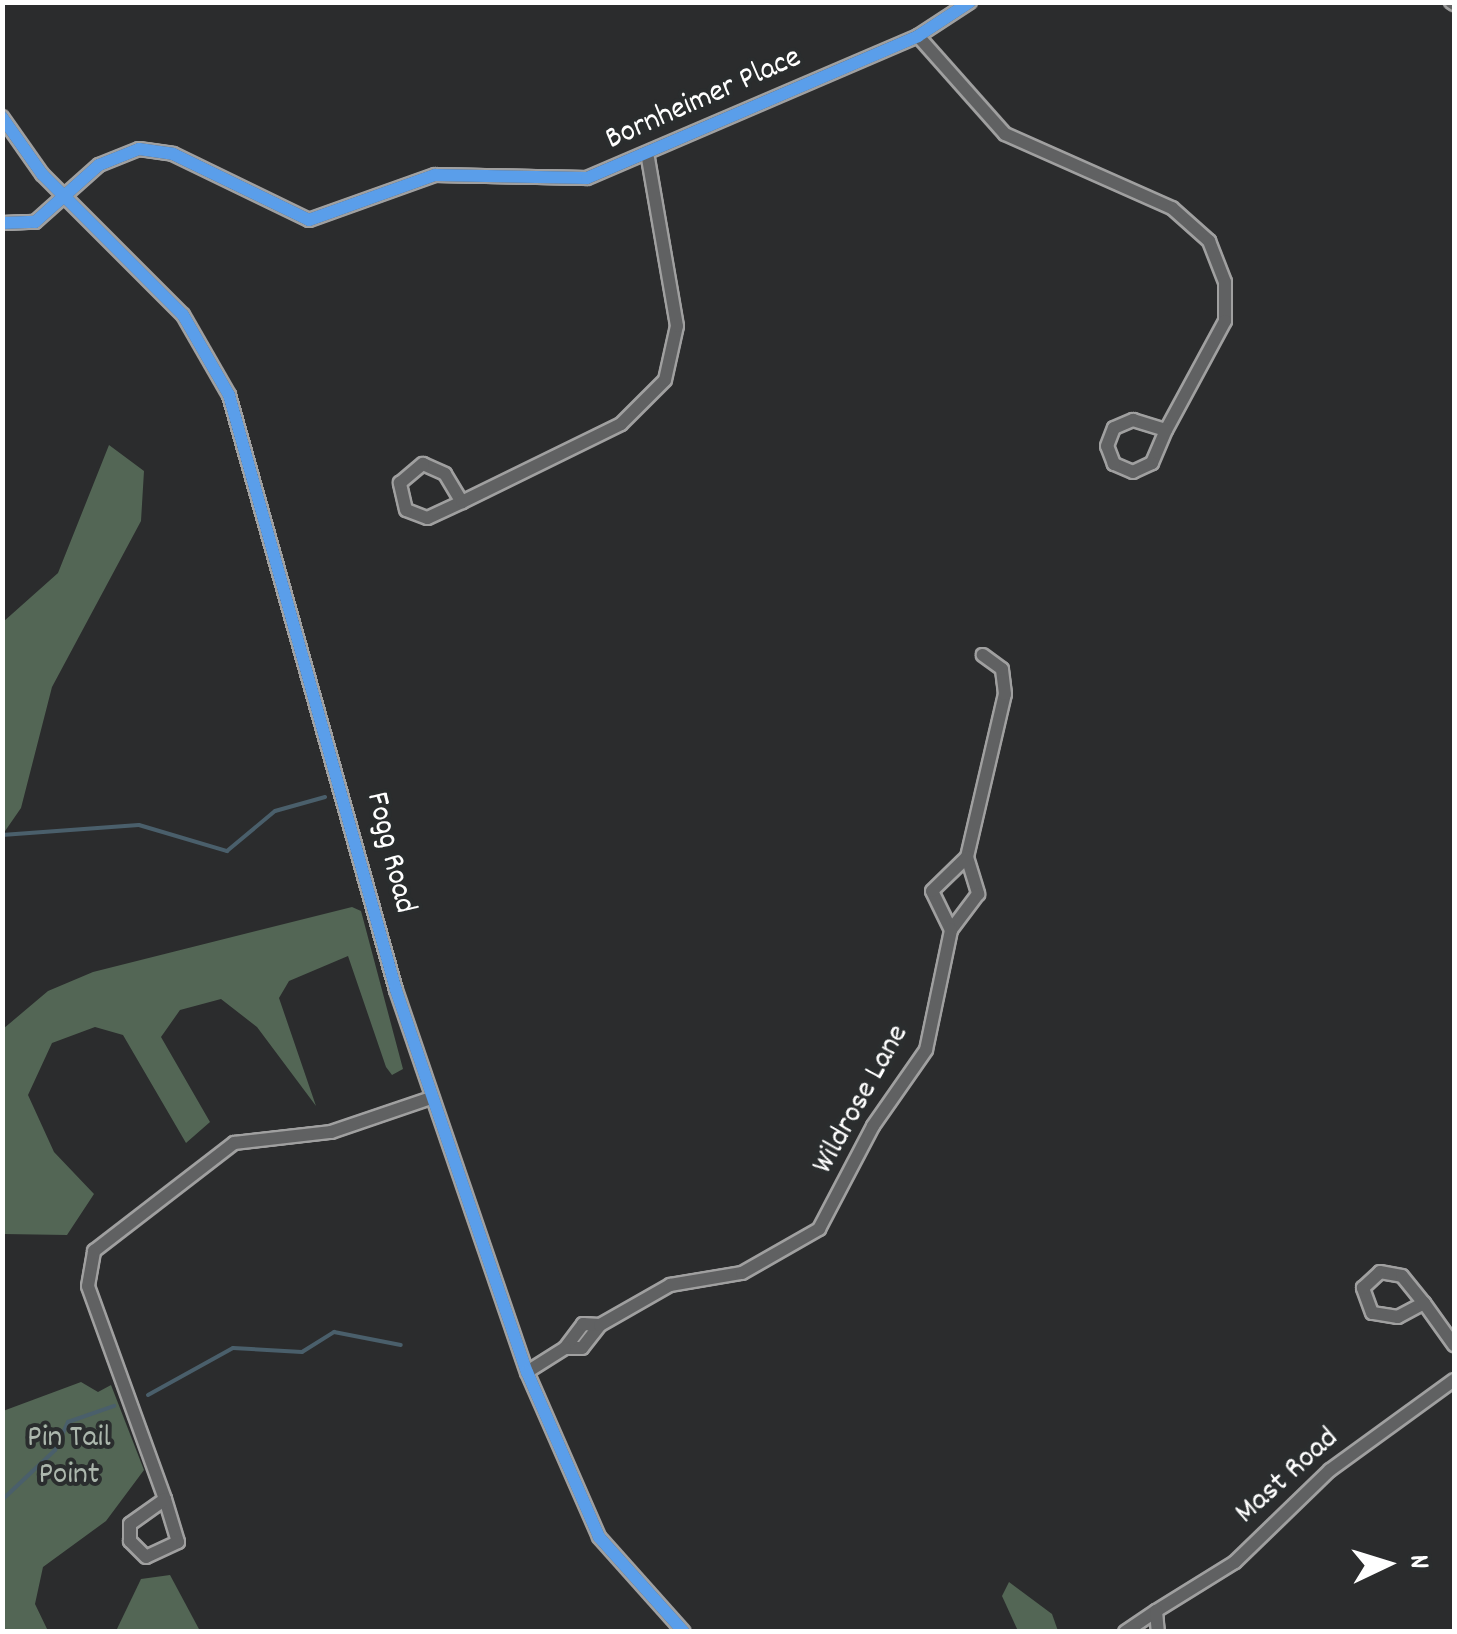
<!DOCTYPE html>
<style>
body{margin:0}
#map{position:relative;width:1457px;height:1634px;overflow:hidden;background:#2b2c2d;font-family:Dekko,sans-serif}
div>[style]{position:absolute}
.green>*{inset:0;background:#536655}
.stream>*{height:4px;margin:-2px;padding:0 2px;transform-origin:2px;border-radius:2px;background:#4a5f6b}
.roads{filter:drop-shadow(2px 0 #a0a0a0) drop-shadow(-2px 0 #a0a0a0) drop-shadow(0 2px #a0a0a0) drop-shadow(0 -2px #a0a0a0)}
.street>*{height:12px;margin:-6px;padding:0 6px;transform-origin:6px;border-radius:6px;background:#606162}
.cycleway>*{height:12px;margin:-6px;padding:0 6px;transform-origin:6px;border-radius:6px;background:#5a9eea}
span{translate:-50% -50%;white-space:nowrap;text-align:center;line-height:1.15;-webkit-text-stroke:8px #2a2d2e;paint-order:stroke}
.street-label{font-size:32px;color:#fff}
.park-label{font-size:32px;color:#acb7ad}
.frame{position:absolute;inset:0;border:5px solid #fff;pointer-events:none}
.north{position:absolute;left:1337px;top:1514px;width:100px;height:100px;-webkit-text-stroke:8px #2a2d2e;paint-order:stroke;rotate:86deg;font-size:28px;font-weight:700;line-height:40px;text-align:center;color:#fff}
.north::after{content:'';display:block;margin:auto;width:35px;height:45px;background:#fff;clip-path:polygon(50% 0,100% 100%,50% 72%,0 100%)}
</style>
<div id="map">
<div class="green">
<i style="clip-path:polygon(109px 445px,144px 471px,141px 521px,52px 687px,21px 808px,3px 834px,3px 622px,58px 573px)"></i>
<i style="clip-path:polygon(352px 907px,361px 911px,403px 1069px,392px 1075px,386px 1067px,348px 956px,289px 981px,279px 998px,316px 1106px,257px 1027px,221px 999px,180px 1010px,161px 1037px,210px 1122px,186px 1143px,123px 1035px,95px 1027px,52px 1043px,28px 1095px,54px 1152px,94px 1194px,67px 1235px,3px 1234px,3px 1029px,48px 991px,93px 972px)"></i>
<i style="clip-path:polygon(81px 1382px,98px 1392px,111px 1385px,144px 1470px,106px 1521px,43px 1567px,35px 1604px,48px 1631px,3px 1631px,3px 1411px)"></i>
<i style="clip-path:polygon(170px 1575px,200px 1631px,116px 1631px,141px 1579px)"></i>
<i style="clip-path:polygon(1009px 1582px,1052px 1614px,1058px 1631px,1018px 1631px,1002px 1596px)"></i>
</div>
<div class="stream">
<i style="left:2px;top:835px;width:137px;rotate:-4.2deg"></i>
<i style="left:139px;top:825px;width:92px;rotate:16.5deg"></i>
<i style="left:227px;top:851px;width:62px;rotate:-39.8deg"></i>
<i style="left:275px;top:811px;width:52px;rotate:-15.6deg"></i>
<i style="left:148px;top:1395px;width:97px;rotate:-28.9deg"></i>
<i style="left:233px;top:1348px;width:69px;rotate:3.3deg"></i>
<i style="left:302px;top:1352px;width:38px;rotate:-32deg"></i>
<i style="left:334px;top:1332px;width:68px;rotate:11deg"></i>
<i style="left:2px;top:1500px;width:73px;rotate:-43.3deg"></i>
<i style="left:55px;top:1450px;width:31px;rotate:-65deg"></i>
<i style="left:68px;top:1422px;width:49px;rotate:-19.2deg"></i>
</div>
<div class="roads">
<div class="street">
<i style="left:1451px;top:2px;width:4px;rotate:34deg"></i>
<i style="left:918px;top:36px;width:131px;rotate:48.4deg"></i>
<i style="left:1005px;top:134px;width:183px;rotate:23.9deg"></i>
<i style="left:1172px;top:208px;width:50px;rotate:41.7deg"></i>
<i style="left:1209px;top:241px;width:44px;rotate:68.7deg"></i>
<i style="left:1225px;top:282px;width:39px;rotate:90deg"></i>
<i style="left:1225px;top:321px;width:124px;rotate:118.4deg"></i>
<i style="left:2px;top:117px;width:70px;rotate:54.9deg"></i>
<i style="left:42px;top:174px;width:199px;rotate:45deg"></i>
<i style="left:183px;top:315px;width:92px;rotate:60.1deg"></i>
<i style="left:229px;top:395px;width:618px;rotate:74.32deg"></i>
<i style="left:396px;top:990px;width:404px;rotate:71.1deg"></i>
<i style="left:527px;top:1372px;width:180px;rotate:66.4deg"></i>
<i style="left:599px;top:1537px;width:127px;rotate:48.2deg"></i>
<i style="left:2px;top:223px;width:33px;rotate:-2deg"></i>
<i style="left:35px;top:222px;width:86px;rotate:-41.7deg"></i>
<i style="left:99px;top:165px;width:43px;rotate:-21.8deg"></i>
<i style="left:139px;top:149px;width:34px;rotate:8deg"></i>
<i style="left:173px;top:154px;width:151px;rotate:25.9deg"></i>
<i style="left:309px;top:220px;width:134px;rotate:-19.7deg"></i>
<i style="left:435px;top:175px;width:152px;rotate:1.1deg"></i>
<i style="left:587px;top:178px;width:360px;rotate:-23.2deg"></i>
<i style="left:918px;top:36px;width:62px;rotate:-33.2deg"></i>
<i style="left:1133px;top:420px;width:34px;rotate:17deg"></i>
<i style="left:1166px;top:430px;width:36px;rotate:113deg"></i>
<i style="left:1152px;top:463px;width:21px;rotate:155deg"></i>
<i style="left:1133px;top:472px;width:21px;rotate:-157deg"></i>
<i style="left:1114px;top:464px;width:19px;rotate:-111deg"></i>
<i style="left:1107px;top:446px;width:19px;rotate:-69deg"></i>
<i style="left:1114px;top:428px;width:21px;rotate:-23deg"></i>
<i style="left:423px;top:464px;width:24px;rotate:24deg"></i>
<i style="left:445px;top:474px;width:33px;rotate:59deg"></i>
<i style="left:462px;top:502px;width:38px;rotate:155deg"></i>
<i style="left:427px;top:518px;width:22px;rotate:-159deg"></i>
<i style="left:406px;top:510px;width:28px;rotate:-103deg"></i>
<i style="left:400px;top:483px;width:30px;rotate:-40deg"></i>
<i style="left:462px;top:502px;width:177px;rotate:-26.1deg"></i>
<i style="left:621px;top:424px;width:62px;rotate:-45deg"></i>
<i style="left:665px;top:380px;width:55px;rotate:-77.5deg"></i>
<i style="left:677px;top:326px;width:170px;rotate:-99.8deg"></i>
<i style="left:967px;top:857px;width:167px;rotate:-76.9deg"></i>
<i style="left:1005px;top:694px;width:25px;rotate:-97deg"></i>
<i style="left:1002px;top:669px;width:24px;rotate:-144deg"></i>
<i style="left:967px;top:857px;width:39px;rotate:73deg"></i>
<i style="left:978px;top:894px;width:45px;rotate:126.9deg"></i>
<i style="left:951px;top:930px;width:43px;rotate:-116deg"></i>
<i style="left:932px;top:891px;width:49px;rotate:-44.2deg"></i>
<i style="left:1380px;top:1272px;width:22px;rotate:10deg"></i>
<i style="left:1402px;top:1276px;width:35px;rotate:51deg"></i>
<i style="left:1424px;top:1303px;width:30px;rotate:152deg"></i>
<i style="left:1398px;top:1317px;width:26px;rotate:-171deg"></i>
<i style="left:1372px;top:1313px;width:27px;rotate:-110deg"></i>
<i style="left:1363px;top:1288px;width:23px;rotate:-43deg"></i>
<i style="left:1424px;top:1303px;width:52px;rotate:54.5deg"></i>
<i style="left:600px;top:1325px;width:29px;rotate:128deg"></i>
<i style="left:582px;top:1348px;width:17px;rotate:180deg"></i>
<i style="left:565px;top:1348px;width:30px;rotate:-53deg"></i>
<i style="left:583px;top:1324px;width:17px;rotate:3deg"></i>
<i style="left:600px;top:1325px;width:81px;rotate:-29.7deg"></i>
<i style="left:670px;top:1285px;width:73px;rotate:-9.5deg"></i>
<i style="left:742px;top:1273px;width:89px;rotate:-29.7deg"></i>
<i style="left:819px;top:1229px;width:116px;rotate:-62.3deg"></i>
<i style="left:873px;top:1126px;width:93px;rotate:-55.1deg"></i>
<i style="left:926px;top:1050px;width:123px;rotate:-78.2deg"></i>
<i style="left:527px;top:1372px;width:45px;rotate:-32.3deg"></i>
<i style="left:165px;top:1499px;width:226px;rotate:-109.9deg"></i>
<i style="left:88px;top:1286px;width:36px;rotate:-80deg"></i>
<i style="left:94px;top:1251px;width:177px;rotate:-37.6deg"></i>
<i style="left:234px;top:1143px;width:98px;rotate:-6.5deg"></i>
<i style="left:331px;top:1132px;width:106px;rotate:-18.8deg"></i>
<i style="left:165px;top:1499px;width:45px;rotate:73.2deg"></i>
<i style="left:178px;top:1542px;width:35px;rotate:155deg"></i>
<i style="left:146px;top:1557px;width:23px;rotate:-135deg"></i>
<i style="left:130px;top:1541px;width:17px;rotate:-90deg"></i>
<i style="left:130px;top:1524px;width:43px;rotate:-35.5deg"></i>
<i style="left:1156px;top:1611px;width:93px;rotate:-31.8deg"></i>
<i style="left:1235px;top:1562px;width:132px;rotate:-44.1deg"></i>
<i style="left:1330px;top:1470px;width:153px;rotate:-36deg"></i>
<i style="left:1125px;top:1632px;width:37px;rotate:-34deg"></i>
<i style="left:1156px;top:1611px;width:21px;rotate:85deg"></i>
</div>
</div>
<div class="cycleway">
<i style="left:2px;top:117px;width:70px;rotate:54.9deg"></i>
<i style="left:42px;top:174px;width:199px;rotate:45deg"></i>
<i style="left:183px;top:315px;width:92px;rotate:60.1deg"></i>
<i style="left:229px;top:395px;width:618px;rotate:74.32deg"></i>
<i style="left:396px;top:990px;width:404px;rotate:71.1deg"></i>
<i style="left:527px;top:1372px;width:180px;rotate:66.4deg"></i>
<i style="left:599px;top:1537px;width:127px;rotate:48.2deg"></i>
<i style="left:2px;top:223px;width:33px;rotate:-2deg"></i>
<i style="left:35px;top:222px;width:86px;rotate:-41.7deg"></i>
<i style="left:99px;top:165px;width:43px;rotate:-21.8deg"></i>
<i style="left:139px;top:149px;width:34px;rotate:8deg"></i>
<i style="left:173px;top:154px;width:151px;rotate:25.9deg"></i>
<i style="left:309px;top:220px;width:134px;rotate:-19.7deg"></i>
<i style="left:435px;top:175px;width:152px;rotate:1.1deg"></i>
<i style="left:587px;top:178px;width:360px;rotate:-23.2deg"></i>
<i style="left:918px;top:36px;width:62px;rotate:-33.2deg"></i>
</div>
<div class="street-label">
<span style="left:704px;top:100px;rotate:-24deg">Bornheimer Place</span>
<span style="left:389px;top:853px;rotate:76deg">Fogg Road</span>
<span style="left:862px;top:1100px;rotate:-61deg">Wildrose Lane</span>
<span style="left:1288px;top:1477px;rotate:-42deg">Mast Road</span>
</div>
<div class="park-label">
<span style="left:69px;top:1458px">Pin Tail<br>Point</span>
</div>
<div class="frame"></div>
<div class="north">N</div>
</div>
